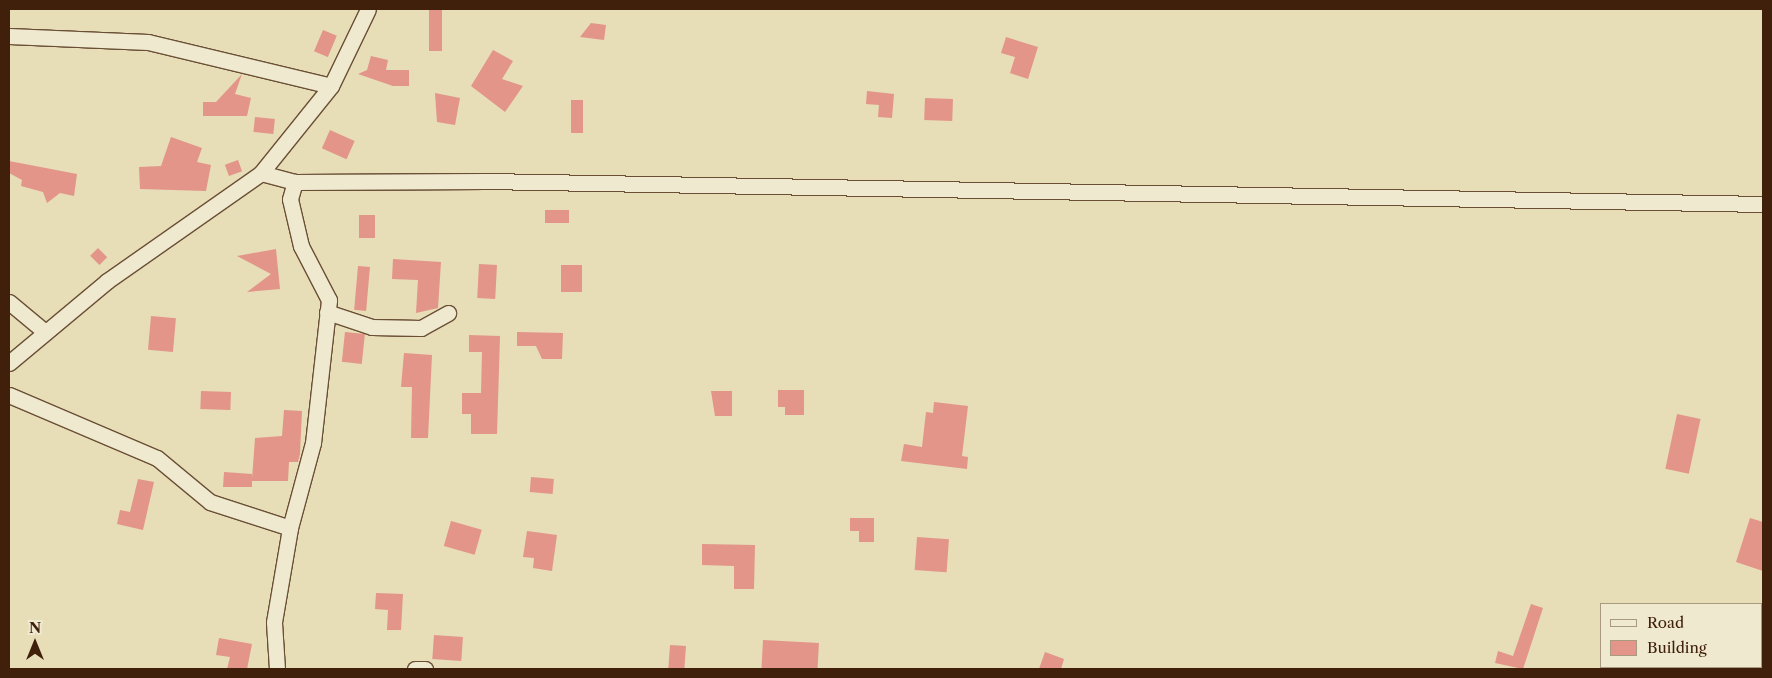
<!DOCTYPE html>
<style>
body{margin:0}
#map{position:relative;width:1772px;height:678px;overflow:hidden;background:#e7ddb6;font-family:"Libre Caslon Text",serif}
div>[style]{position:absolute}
.building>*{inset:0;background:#e29588;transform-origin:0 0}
.roads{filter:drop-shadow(1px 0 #6a4f35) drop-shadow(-1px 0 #6a4f35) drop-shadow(0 1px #6a4f35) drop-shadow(0 -1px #6a4f35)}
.minor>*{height:15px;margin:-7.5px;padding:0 7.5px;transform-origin:7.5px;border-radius:7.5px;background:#efe9d0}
span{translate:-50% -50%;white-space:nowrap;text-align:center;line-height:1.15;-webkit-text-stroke:4px #efe9d0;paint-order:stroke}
.frame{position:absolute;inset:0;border:10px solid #40200a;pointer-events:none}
.legend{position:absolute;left:1600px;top:603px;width:162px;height:65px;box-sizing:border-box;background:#efe9d0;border:1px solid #a99981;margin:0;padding:6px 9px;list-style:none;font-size:15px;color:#40200a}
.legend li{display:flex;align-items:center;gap:10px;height:25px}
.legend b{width:25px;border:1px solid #a99981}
.north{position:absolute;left:10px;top:618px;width:50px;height:50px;-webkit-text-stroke:4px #efe9d0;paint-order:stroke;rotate:0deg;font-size:14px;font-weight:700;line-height:20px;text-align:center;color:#40200a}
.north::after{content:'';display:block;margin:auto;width:18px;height:22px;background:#40200a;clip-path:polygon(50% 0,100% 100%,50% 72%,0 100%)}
</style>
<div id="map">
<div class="building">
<i style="left:429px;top:9px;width:13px;height:42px"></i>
<i style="clip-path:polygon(591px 23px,606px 25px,604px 40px,580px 37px)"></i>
<i style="left:323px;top:30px;width:15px;height:23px;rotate:23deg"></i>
<i style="clip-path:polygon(1006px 37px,1038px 47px,1028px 79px,1010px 73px,1015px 57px,1001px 53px)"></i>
<i style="clip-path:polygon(493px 50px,513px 61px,502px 79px,523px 86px,505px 112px,471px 86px)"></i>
<i style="clip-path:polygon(371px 56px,388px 60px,386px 70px,409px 70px,409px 86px,393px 86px,358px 74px,367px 70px)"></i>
<i style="clip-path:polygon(242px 74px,235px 94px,251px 98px,247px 116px,203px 116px,203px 102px,216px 102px)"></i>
<i style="clip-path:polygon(867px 91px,894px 94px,892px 118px,878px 117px,879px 105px,866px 104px)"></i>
<i style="clip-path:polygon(435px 93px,460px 98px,455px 125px,437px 122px)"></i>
<i style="left:925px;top:98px;width:28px;height:22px;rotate:2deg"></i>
<i style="left:571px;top:100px;width:12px;height:33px"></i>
<i style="left:255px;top:117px;width:20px;height:15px;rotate:6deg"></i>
<i style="left:330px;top:130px;width:27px;height:20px;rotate:24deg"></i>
<i style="clip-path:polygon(171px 137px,202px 148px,197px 162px,211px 165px,206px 191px,140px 189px,139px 167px,161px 166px)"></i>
<i style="left:238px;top:160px;width:12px;height:14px;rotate:70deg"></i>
<i style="clip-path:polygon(9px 161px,77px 174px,74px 196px,60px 193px,47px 203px,43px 192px,21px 186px,22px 180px,9px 173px)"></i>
<i style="left:545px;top:210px;width:24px;height:13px"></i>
<i style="left:359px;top:215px;width:16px;height:23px"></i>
<i style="left:98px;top:248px;width:13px;height:11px;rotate:45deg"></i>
<i style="clip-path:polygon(276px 249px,280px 289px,247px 292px,271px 274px,237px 256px)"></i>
<i style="clip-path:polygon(393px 259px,441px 262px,438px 308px,416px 313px,418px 280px,392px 279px)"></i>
<i style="left:479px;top:264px;width:18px;height:34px;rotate:3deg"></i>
<i style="left:582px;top:265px;width:27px;height:21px;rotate:90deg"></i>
<i style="left:358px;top:266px;width:12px;height:44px;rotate:5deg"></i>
<i style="left:151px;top:316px;width:25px;height:34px;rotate:5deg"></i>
<i style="left:345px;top:332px;width:20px;height:30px;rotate:6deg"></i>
<i style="clip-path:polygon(517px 332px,563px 333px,562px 359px,542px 359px,536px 346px,517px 346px)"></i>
<i style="clip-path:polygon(469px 335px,500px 336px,497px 434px,471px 434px,471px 414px,462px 414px,462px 393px,481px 393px,482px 352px,469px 352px)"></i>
<i style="clip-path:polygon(404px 353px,432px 355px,428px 438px,411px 438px,412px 387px,401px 387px)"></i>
<i style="clip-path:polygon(778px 390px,804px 390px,804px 415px,785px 415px,785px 407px,778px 407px)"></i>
<i style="left:201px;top:391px;width:30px;height:18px;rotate:2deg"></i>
<i style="clip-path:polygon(711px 391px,732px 391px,732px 416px,715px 416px)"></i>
<i style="clip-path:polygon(934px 402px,968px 406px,962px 456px,968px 457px,967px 469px,901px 461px,904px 444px,922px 447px,926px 412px,933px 413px)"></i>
<i style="clip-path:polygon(284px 410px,302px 411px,300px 454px,298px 462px,289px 462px,288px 481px,252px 481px,252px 487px,223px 487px,224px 472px,252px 474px,252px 479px,255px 438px,282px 436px)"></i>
<i style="left:1677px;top:414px;width:24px;height:56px;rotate:12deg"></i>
<i style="left:531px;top:477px;width:23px;height:15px;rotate:5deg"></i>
<i style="clip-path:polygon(138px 479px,154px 482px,143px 530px,117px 524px,120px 510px,130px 512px)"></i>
<i style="clip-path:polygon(850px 518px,874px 518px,874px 542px,859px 542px,859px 531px,850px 531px)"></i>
<i style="clip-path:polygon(1750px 518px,1763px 522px,1763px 571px,1736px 562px)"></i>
<i style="left:451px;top:521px;width:32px;height:26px;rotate:16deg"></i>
<i style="clip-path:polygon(527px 531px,557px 535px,552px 571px,533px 568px,534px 558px,523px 557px)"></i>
<i style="left:917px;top:537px;width:32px;height:33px;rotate:4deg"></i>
<i style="clip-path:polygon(702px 544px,755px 545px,754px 589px,734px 589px,734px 566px,702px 565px)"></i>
<i style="clip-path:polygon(376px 593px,403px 594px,401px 630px,387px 630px,388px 610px,375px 609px)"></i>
<i style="clip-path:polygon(1531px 604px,1543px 608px,1523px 669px,1495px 663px,1498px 651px,1513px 656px)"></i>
<i style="left:434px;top:635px;width:29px;height:24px;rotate:4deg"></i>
<i style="clip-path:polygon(219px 638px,252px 644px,247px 669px,227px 669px,230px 657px,216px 655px)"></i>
<i style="left:763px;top:640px;width:56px;height:29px;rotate:3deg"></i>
<i style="left:670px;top:645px;width:16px;height:24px;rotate:4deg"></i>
<i style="clip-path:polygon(1045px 652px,1064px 659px,1061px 669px,1039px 669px)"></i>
</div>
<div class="roads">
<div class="minor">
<i style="left:9px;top:36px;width:139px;rotate:2.5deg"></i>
<i style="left:148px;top:42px;width:188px;rotate:13.5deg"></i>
<i style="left:261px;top:173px;width:35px;rotate:15deg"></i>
<i style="left:295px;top:182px;width:190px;rotate:-0.3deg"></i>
<i style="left:485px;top:181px;width:1278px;rotate:1.03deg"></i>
<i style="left:9px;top:302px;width:47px;rotate:39.8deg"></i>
<i style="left:327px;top:312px;width:47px;rotate:18.4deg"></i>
<i style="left:372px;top:327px;width:49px;rotate:1.2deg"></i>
<i style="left:421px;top:328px;width:31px;rotate:-29deg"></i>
<i style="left:9px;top:363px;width:128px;rotate:-39.9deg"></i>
<i style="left:107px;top:281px;width:188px;rotate:-35deg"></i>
<i style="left:261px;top:173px;width:112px;rotate:-51.2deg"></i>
<i style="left:331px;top:86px;width:85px;rotate:-64.3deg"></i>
<i style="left:9px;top:395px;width:161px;rotate:23.1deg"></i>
<i style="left:157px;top:458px;width:69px;rotate:39.7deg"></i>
<i style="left:210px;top:502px;width:84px;rotate:18deg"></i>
<i style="left:277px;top:669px;width:47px;rotate:-93.7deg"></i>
<i style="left:274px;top:622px;width:95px;rotate:-80.3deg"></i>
<i style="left:290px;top:528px;width:88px;rotate:-74.9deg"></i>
<i style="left:313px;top:443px;width:144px;rotate:-83.6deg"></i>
<i style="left:329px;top:300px;width:61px;rotate:-117.4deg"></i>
<i style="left:301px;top:246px;width:48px;rotate:-103.2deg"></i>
<i style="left:290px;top:199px;width:18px;rotate:-74deg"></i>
<i style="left:415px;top:669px;width:10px"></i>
</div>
</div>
<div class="frame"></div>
<ul class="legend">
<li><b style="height:6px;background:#efe9d0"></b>Road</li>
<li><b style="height:14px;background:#e29588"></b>Building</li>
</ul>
<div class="north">N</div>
</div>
